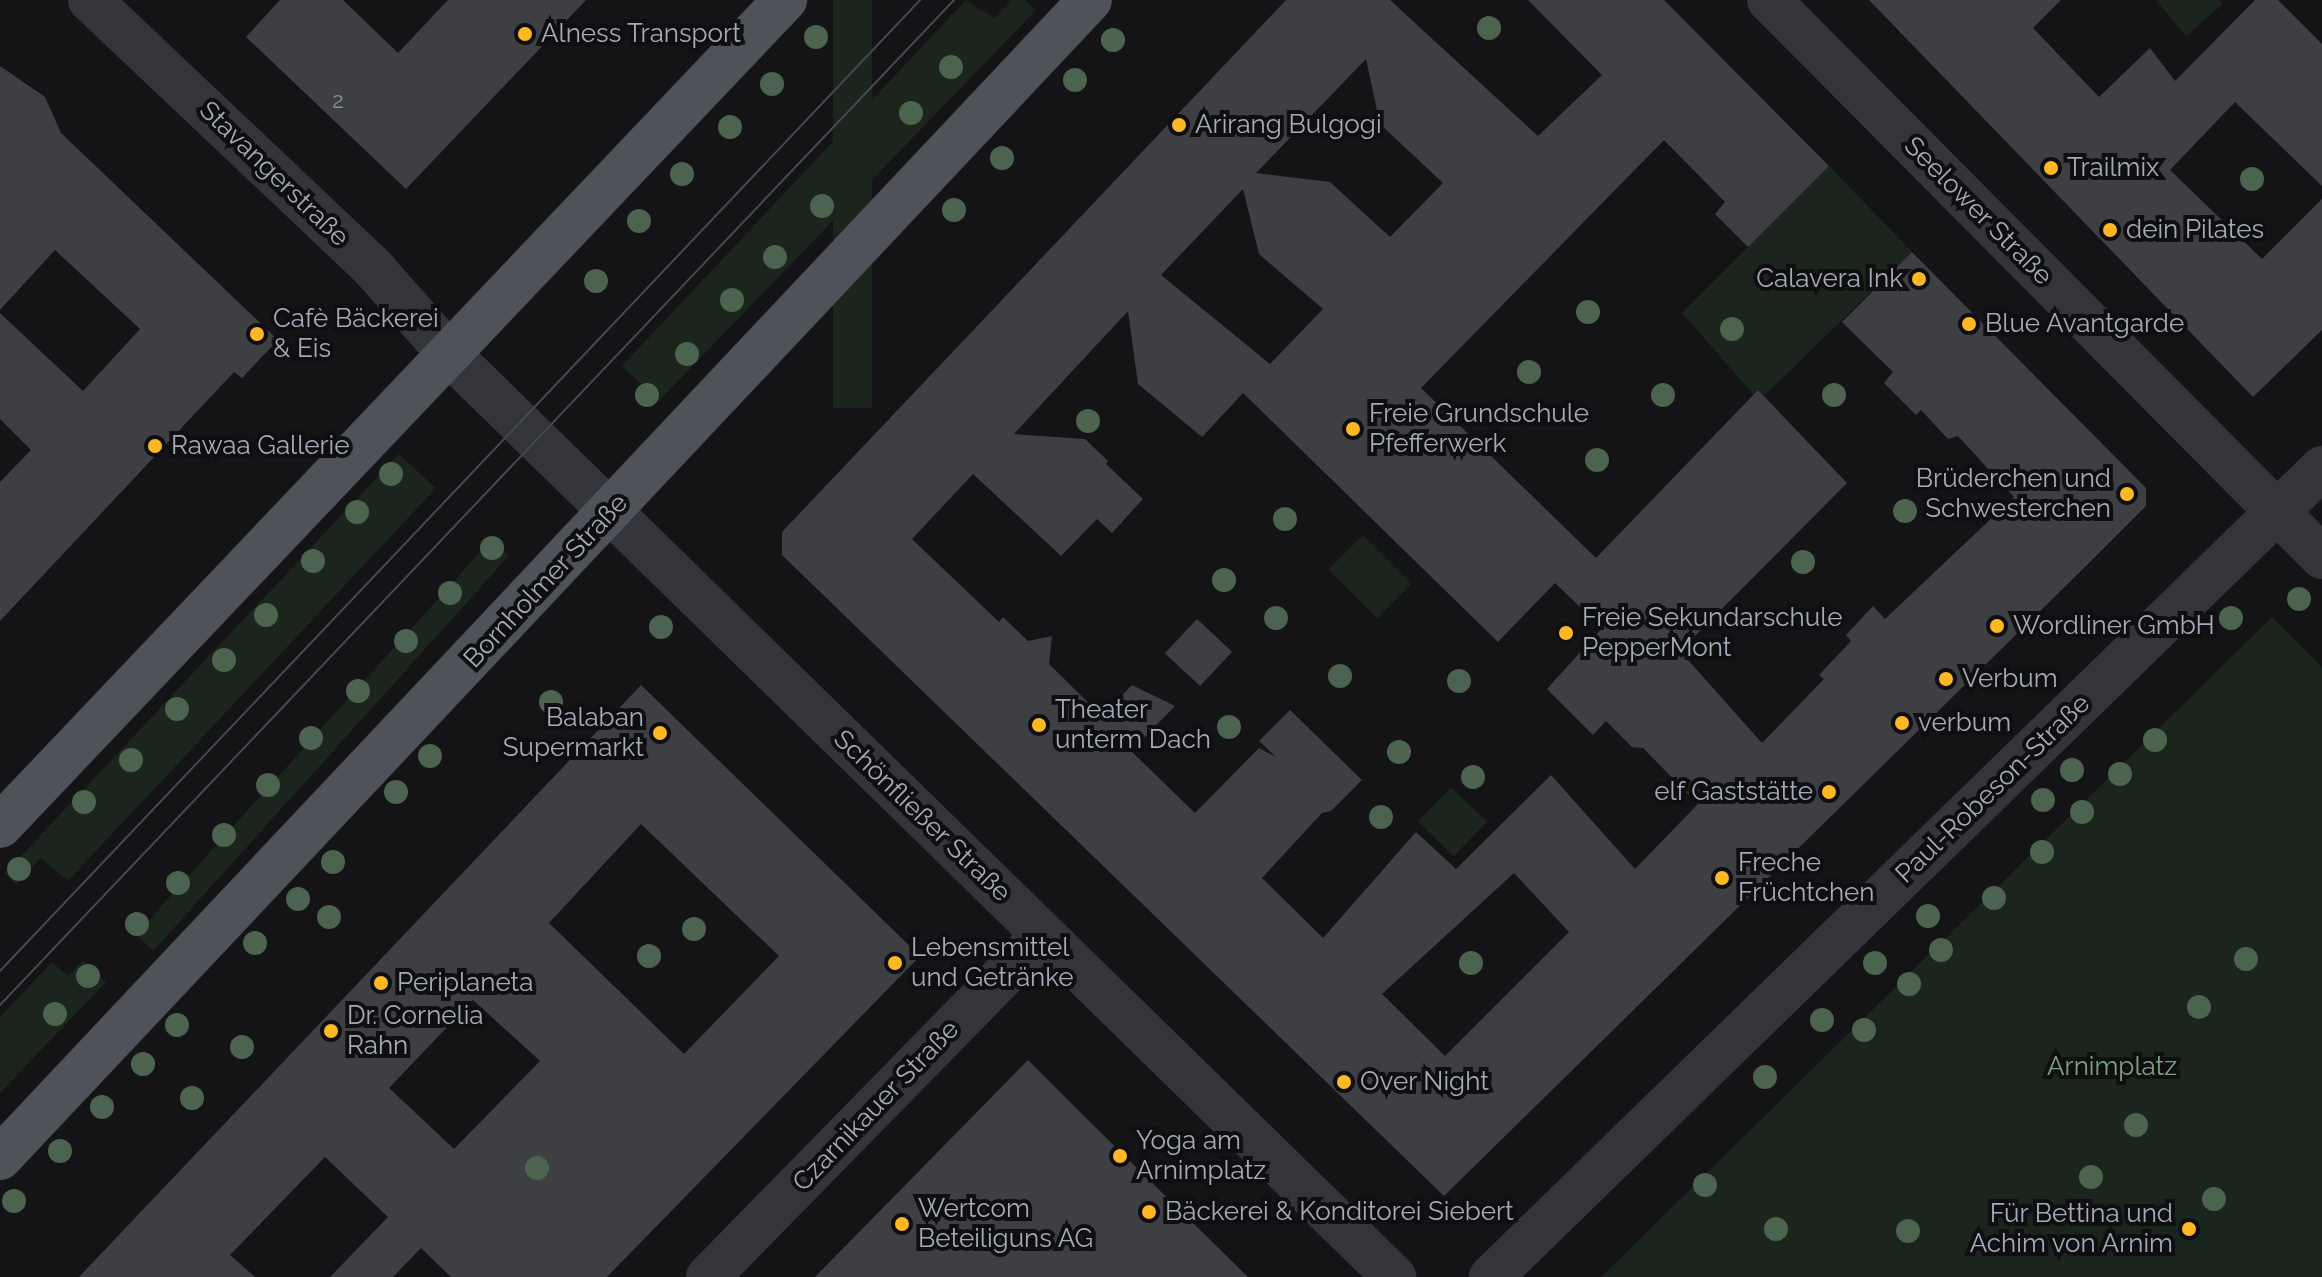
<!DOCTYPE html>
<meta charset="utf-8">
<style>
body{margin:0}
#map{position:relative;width:2322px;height:1277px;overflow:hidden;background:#141416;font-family:Raleway,sans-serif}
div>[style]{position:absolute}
.green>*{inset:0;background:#1b241d;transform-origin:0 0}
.building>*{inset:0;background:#3e3f43;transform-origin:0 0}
.minor>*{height:44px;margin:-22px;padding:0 22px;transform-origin:22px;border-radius:22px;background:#34353b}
.major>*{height:44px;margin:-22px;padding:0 22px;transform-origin:22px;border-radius:22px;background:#50525a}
.tram>*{height:2px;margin:-1px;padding:0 1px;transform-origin:1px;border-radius:1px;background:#474950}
.trees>*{width:24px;height:24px;margin:-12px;border-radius:50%;background:#4c634f}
.dots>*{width:22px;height:22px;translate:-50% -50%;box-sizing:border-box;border:4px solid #0f0f11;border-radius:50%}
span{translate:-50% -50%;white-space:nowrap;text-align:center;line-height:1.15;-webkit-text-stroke:8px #0f0f11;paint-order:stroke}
.number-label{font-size:22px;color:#8a8f9a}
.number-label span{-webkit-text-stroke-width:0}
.poi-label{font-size:26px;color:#a4aab7}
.left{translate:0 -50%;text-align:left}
.right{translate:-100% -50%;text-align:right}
.street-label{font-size:26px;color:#a4aab7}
.park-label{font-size:26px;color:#7aa37d}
</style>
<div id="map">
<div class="green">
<i style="left:833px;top:0;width:39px;height:408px"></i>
<i style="clip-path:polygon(966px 0,994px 18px,1012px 0,1025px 0,1036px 10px,659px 401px,622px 366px)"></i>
<i style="clip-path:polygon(2156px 0,2220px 0,2223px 4px,2186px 36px)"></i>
<i style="clip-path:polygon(1829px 166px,1912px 252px,1764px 396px,1759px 390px,1754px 395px,1682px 313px)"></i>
<i style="clip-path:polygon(399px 454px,436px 488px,68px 881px,41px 858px,16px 884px,5px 873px)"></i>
<i style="left:1363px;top:535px;width:69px;height:49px;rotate:45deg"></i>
<i style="left:491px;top:540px;width:24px;height:531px;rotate:42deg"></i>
<i style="clip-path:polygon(2272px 617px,2322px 667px,2322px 1277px,1601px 1277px)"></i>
<i style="left:1451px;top:787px;width:50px;height:48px;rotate:44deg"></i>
<i style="clip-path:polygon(83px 961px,106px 982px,0 1093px,0 1017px,52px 962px,68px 976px)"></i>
</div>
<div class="building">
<i style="clip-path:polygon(280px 0,343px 0,398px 53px,448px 0,586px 0,406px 189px,246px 37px)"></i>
<i style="clip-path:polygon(evenodd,1286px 0,1390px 0,1538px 136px,1602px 75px,1528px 0,1664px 0,1829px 166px,1748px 247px,1715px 214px,1725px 202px,1664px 140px,1421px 388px,1596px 558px,1758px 390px,1847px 483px,1680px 651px,1762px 743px,1824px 679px,1819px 675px,1851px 641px,1846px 635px,1873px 606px,1885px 619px,2014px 497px,1958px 436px,1948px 439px,1921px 410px,1916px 415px,1884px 383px,1893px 372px,1842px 322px,1912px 252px,2146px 488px,2146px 506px,2081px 571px,1444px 1196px,782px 555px,782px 532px,1286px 0,1366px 59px,1380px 124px,1443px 183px,1390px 237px,1330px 182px,1256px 173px,1366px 59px,1286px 0,1243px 189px,1259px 254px,1323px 309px,1270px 364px,1161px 275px,1243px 189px,1286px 0,1128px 311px,1138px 384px,1202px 437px,1243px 393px,1498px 642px,1555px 583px,1602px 628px,1547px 689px,1593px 735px,1606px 721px,1632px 747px,1643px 748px,1698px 804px,1635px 869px,1551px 775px,1456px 869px,1416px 832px,1323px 938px,1262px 878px,1322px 813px,1331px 811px,1362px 780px,1290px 710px,1259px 741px,1276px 757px,1259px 748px,1195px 813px,1131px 751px,1175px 706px,1132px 685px,1102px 716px,1049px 664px,1052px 636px,1028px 641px,1003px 617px,999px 622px,912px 539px,973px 474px,1061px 556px,1097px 519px,1112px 533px,1143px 499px,1106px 464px,1108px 461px,1085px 439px,1014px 434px,1128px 311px,1286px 0,1514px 873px,1569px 932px,1445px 1056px,1382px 994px,1514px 873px)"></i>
<i style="clip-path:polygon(1869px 0,2061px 0,2033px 28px,2099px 97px,2150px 48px,2175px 81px,2255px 0,2278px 0,2322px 44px,2322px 186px,2235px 102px,2170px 170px,2262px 259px,2322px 199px,2322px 330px,2253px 397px)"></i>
<i style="clip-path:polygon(0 66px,45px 97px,61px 133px,278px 340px,242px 378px,234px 372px,0 621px,0 482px,31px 450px,0 419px,0 313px,83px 391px,140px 329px,55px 250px,0 310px)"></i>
<i style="left:1197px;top:619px;width:48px;height:47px;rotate:43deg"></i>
<i style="clip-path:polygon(evenodd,641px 685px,920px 956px,607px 1277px,451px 1277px,421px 1248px,393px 1277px,330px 1277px,388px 1217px,325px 1157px,230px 1255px,255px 1277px,79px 1277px,641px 685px,641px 824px,779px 956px,684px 1054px,549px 923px,641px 824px,641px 685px,473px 1000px,540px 1061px,454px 1149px,389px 1088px,473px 1000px)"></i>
<i style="clip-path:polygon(1028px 1060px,1084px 1116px,1248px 1277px,815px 1277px)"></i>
</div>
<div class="minor">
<i style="left:90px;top:0;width:391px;rotate:43.4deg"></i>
<i style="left:374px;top:269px;width:115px;rotate:48.5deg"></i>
<i style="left:450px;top:355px;width:1320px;rotate:44.32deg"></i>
<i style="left:1769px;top:0;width:785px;rotate:45.21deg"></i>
<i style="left:708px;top:1277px;width:479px;rotate:-45.6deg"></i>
<i style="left:1491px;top:1277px;width:1160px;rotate:-44.23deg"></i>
</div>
<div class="major">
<i style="left:0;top:826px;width:1140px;rotate:-46.46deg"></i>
<i style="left:0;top:1158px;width:1590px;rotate:-46.73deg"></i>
</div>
<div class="tram">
<i style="left:0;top:971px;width:1338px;rotate:-46.54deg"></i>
<i style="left:0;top:1005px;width:1386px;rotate:-46.49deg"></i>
</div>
<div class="trees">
<i style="left:1489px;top:28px"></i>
<i style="left:816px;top:37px"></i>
<i style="left:1113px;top:40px"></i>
<i style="left:951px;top:67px"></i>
<i style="left:1075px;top:80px"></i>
<i style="left:772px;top:84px"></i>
<i style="left:911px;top:113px"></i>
<i style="left:730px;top:127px"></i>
<i style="left:1002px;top:158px"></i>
<i style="left:682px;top:174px"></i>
<i style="left:2252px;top:179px"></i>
<i style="left:822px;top:206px"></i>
<i style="left:954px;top:210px"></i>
<i style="left:639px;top:221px"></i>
<i style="left:775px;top:257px"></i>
<i style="left:596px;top:281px"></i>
<i style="left:732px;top:300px"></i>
<i style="left:1588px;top:312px"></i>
<i style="left:1732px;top:329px"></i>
<i style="left:687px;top:354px"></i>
<i style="left:1529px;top:372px"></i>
<i style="left:647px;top:395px"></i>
<i style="left:1663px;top:395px"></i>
<i style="left:1834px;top:395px"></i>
<i style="left:1088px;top:421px"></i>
<i style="left:1597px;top:460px"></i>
<i style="left:391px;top:474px"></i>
<i style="left:1905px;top:511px"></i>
<i style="left:357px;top:512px"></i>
<i style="left:1285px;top:519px"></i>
<i style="left:492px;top:548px"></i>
<i style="left:313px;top:561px"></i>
<i style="left:1803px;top:562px"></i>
<i style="left:1224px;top:580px"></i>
<i style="left:450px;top:593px"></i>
<i style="left:2299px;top:599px"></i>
<i style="left:266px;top:615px"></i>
<i style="left:1276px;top:618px"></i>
<i style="left:2231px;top:618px"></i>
<i style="left:661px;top:627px"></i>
<i style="left:406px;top:641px"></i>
<i style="left:224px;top:660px"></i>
<i style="left:1340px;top:676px"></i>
<i style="left:1459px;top:681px"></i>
<i style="left:358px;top:691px"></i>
<i style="left:551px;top:702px"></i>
<i style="left:177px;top:709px"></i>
<i style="left:1229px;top:727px"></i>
<i style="left:311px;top:738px"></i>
<i style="left:2155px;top:740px"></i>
<i style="left:1399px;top:752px"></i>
<i style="left:430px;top:756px"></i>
<i style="left:131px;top:760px"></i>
<i style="left:2072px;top:770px"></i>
<i style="left:2120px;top:774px"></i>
<i style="left:1473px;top:777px"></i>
<i style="left:268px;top:785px"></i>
<i style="left:396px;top:792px"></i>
<i style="left:2043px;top:800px"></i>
<i style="left:84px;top:802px"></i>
<i style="left:2082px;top:812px"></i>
<i style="left:1381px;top:817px"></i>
<i style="left:224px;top:835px"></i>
<i style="left:2042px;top:852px"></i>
<i style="left:333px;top:862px"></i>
<i style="left:19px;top:869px"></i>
<i style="left:178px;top:883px"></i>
<i style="left:1994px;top:898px"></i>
<i style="left:298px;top:899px"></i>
<i style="left:1928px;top:916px"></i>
<i style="left:329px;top:917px"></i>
<i style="left:137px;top:924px"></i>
<i style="left:694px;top:929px"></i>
<i style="left:255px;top:943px"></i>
<i style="left:1941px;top:950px"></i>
<i style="left:649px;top:956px"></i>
<i style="left:2246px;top:959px"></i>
<i style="left:1471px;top:963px"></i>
<i style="left:1875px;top:963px"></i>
<i style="left:88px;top:976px"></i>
<i style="left:1909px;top:984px"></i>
<i style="left:2199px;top:1007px"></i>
<i style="left:55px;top:1014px"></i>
<i style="left:1822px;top:1020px"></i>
<i style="left:177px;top:1025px"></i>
<i style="left:1864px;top:1030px"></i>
<i style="left:242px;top:1047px"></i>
<i style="left:143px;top:1064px"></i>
<i style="left:1765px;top:1077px"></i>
<i style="left:192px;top:1098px"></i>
<i style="left:102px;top:1107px"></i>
<i style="left:2136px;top:1125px"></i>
<i style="left:60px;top:1151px"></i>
<i style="left:537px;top:1168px"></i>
<i style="left:2091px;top:1177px"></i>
<i style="left:1705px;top:1185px"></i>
<i style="left:2214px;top:1199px"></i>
<i style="left:14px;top:1201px"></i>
<i style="left:1776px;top:1229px"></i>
<i style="left:1908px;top:1231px"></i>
</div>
<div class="dots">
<i style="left:525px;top:34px;background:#ffb823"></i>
<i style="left:1179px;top:125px;background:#ffb823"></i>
<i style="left:2051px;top:168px;background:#ffb823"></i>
<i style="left:2110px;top:230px;background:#ffb823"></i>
<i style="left:1919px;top:279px;background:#ffb823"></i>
<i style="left:1969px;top:324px;background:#ffb823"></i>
<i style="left:257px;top:334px;background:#ffb823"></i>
<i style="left:1353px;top:429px;background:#ffb823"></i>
<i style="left:155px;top:446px;background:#ffb823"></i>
<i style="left:2127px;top:494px;background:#ffb823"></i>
<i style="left:1997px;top:626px;background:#ffb823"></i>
<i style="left:1566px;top:633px;background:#ffb823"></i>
<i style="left:1946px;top:679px;background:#ffb823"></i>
<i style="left:1902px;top:723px;background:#ffb823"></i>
<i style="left:1039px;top:725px;background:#ffb823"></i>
<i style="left:660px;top:733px;background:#ffb823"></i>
<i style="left:1829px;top:792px;background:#ffb823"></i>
<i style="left:1722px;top:878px;background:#ffb823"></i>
<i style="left:895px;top:963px;background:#ffb823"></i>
<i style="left:381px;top:983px;background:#ffb823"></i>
<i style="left:331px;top:1031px;background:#ffb823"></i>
<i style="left:1344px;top:1082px;background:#ffb823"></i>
<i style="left:1120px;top:1156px;background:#ffb823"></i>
<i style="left:1149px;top:1212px;background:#ffb823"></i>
<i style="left:902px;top:1224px;background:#ffb823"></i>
<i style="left:2189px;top:1229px;background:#ffb823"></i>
</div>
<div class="number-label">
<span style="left:338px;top:101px">2</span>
</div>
<div class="poi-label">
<span class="left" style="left:541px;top:34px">Alness Transport</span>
<span class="left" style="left:1195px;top:125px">Arirang Bulgogi</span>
<span class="left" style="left:2067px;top:168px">Trailmix</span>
<span class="left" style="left:2126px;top:230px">dein Pilates</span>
<span class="right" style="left:1903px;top:279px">Calavera Ink</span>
<span class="left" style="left:273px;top:334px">Cafè Bäckerei<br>&amp; Eis</span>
<span class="left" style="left:1985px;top:324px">Blue Avantgarde</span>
<span class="left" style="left:1369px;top:429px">Freie Grundschule<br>Pfefferwerk</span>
<span class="left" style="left:171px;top:446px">Rawaa Gallerie</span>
<span class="right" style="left:2111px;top:494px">Brüderchen und<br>Schwesterchen</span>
<span class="left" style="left:1582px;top:633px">Freie Sekundarschule<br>PepperMont</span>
<span class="left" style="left:2013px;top:626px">Wordliner GmbH</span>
<span class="left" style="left:1962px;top:679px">Verbum</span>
<span class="left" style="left:1055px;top:725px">Theater<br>unterm Dach</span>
<span class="right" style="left:644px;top:733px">Balaban<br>Supermarkt</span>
<span class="left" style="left:1918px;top:723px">verbum</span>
<span class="right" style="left:1813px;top:792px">elf Gaststätte</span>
<span class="left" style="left:1738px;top:878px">Freche<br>Früchtchen</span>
<span class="left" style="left:911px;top:963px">Lebensmittel<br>und Getränke</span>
<span class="left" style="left:397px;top:983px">Periplaneta</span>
<span class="left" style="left:347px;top:1031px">Dr. Cornelia<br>Rahn</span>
<span class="left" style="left:1360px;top:1082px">Over Night</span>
<span class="left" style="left:1136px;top:1156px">Yoga am<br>Arnimplatz</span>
<span class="left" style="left:918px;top:1224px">Wertcom<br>Beteiliguns AG</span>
<span class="left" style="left:1165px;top:1212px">Bäckerei &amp; Konditorei Siebert</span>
<span class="right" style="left:2173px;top:1229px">Für Bettina und<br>Achim von Arnim</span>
</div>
<div class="street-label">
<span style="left:274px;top:174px;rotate:44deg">Stavangerstraße</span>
<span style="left:1978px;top:211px;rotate:45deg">Seelower Straße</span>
<span style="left:546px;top:581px;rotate:-47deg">Bornholmer Straße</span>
<span style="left:1993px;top:789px;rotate:-44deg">Paul-Robeson-Straße</span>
<span style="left:922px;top:816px;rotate:44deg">Schönfließer Straße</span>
<span style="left:876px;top:1106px;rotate:-46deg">Czarnikauer Straße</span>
</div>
<div class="park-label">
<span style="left:2112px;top:1067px">Arnimplatz</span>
</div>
</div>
